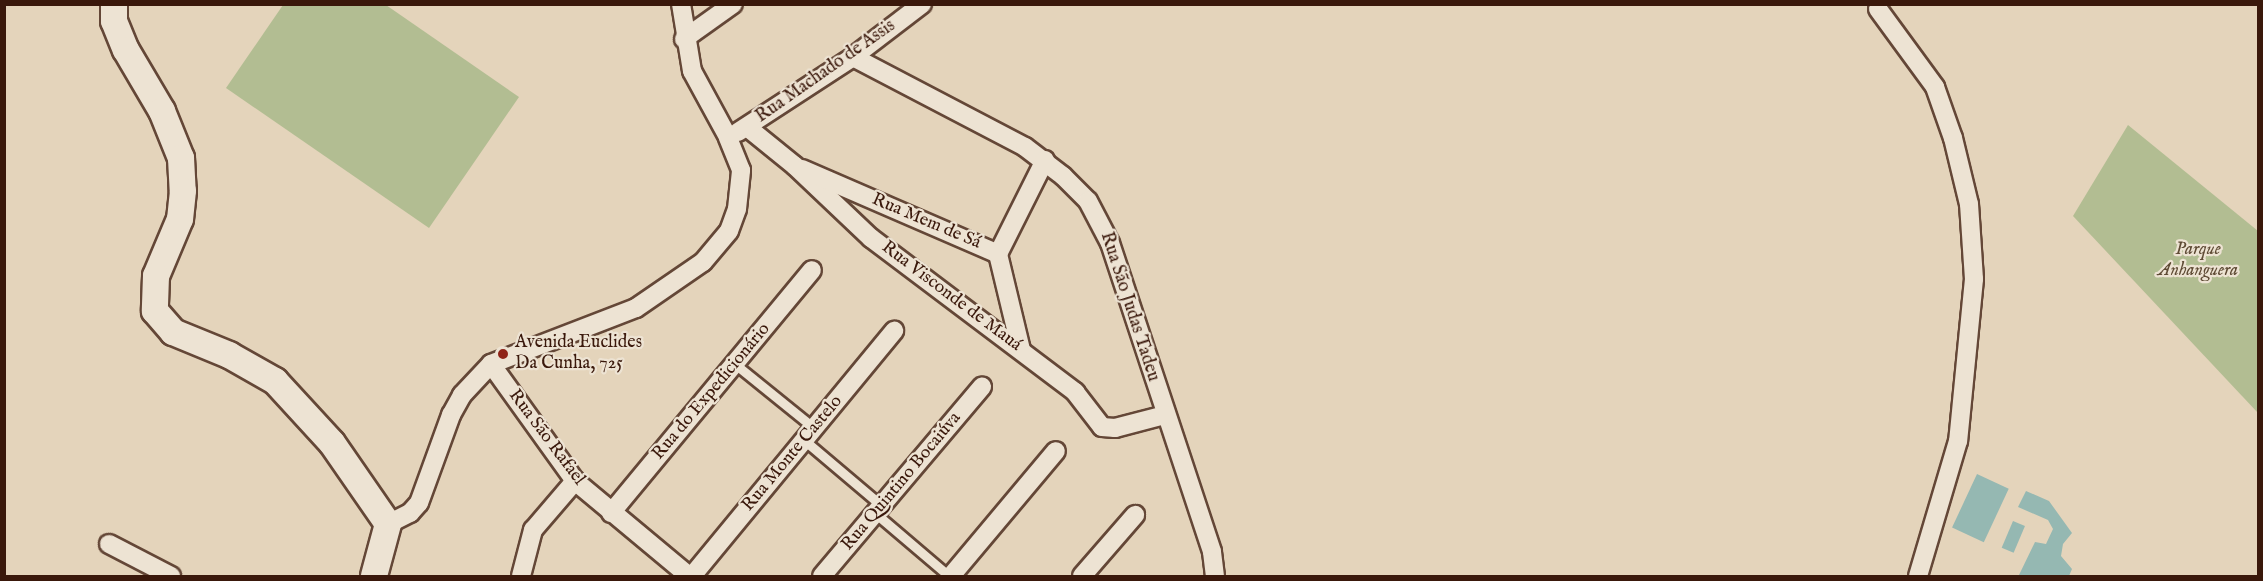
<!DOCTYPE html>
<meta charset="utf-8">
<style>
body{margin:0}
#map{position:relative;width:2263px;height:581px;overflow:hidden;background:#e4d4bb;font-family:"IM FELL English",serif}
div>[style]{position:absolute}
.green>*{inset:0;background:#b2bd92}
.water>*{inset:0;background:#95b8b2;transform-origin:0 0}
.roads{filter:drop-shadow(2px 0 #644737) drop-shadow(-2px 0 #644737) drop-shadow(0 2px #644737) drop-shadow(0 -2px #644737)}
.lane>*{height:9px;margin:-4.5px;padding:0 4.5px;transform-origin:4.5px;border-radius:4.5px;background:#ede3d3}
.street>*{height:18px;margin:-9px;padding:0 9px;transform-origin:9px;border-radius:9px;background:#ede3d3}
.secondary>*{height:26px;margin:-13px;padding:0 13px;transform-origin:13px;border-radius:13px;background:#ede3d3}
.dots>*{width:16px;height:16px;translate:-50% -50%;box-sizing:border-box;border:3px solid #ede3d3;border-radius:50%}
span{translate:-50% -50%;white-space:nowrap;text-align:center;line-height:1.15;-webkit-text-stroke:4.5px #ede3d3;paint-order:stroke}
.street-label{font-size:18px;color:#3a180b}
.park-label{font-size:18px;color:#5e4a34;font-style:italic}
.poi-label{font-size:18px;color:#3a180b}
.left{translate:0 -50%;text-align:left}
.frame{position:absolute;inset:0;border:6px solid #3a180b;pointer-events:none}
</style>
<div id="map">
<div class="green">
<i style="clip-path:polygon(386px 5px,519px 97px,429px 228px,226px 88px,283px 5px)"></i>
<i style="clip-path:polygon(2128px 125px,2258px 231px,2258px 413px,2073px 216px)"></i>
</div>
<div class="water">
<i style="left:1977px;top:474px;width:35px;height:59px;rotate:25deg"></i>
<i style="clip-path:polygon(2026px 491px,2049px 501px,2072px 533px,2063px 544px,2061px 556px,2072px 569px,2069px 576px,2019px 575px,2035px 542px,2046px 544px,2053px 529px,2048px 520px,2018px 507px)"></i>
<i style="left:2013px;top:521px;width:13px;height:29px;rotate:23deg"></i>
</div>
<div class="roads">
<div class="lane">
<i style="left:735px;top:364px;width:102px;rotate:39deg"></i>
<i style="left:804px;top:440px;width:101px;rotate:40.2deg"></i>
<i style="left:875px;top:513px;width:97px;rotate:40.4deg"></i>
</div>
<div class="street">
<i style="left:1878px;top:9px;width:97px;rotate:53.8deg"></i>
<i style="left:1935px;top:87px;width:54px;rotate:70.6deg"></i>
<i style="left:1953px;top:138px;width:68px;rotate:76.4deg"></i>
<i style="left:1969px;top:204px;width:75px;rotate:86.2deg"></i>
<i style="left:1974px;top:279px;width:163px;rotate:95.6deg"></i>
<i style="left:1958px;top:441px;width:141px;rotate:106.5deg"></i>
<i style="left:684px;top:39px;width:60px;rotate:-35.5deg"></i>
<i style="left:853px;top:57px;width:194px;rotate:27.6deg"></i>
<i style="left:1025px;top:147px;width:48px;rotate:37.3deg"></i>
<i style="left:1063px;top:176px;width:35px;rotate:45deg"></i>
<i style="left:1088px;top:201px;width:47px;rotate:62.4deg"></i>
<i style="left:1110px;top:243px;width:325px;rotate:71.7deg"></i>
<i style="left:1212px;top:552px;width:24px;rotate:83deg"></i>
<i style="left:747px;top:127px;width:62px;rotate:39.1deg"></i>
<i style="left:795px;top:166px;width:105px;rotate:43.5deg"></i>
<i style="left:871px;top:238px;width:256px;rotate:37deg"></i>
<i style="left:1075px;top:392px;width:44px;rotate:52.4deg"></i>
<i style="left:1102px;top:427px;width:13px;rotate:4deg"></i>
<i style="left:1115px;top:428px;width:52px;rotate:-14.6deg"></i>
<i style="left:738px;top:132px;width:137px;rotate:-33.1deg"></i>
<i style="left:853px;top:57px;width:87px;rotate:-37.5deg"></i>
<i style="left:802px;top:169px;width:214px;rotate:23.4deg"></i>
<i style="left:998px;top:254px;width:99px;rotate:76.5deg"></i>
<i style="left:998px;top:254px;width:105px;rotate:-63.4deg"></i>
<i style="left:491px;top:364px;width:144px;rotate:54.3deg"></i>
<i style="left:575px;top:481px;width:148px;rotate:39.8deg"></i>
<i style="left:611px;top:513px;width:315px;rotate:-50.4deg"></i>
<i style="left:388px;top:524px;width:25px;rotate:-27deg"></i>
<i style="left:410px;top:513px;width:13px;rotate:-48deg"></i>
<i style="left:419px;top:503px;width:94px;rotate:-70deg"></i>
<i style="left:451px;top:415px;width:23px;rotate:-61deg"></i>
<i style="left:462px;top:395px;width:42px;rotate:-46.9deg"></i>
<i style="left:491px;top:364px;width:155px;rotate:-21.1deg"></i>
<i style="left:636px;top:308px;width:81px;rotate:-34.5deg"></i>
<i style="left:703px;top:262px;width:40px;rotate:-50deg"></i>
<i style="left:729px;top:231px;width:23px;rotate:-70deg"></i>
<i style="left:737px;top:209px;width:39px;rotate:-84deg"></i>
<i style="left:741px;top:170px;width:35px;rotate:-112deg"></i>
<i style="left:728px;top:137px;width:75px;rotate:-118.6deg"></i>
<i style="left:692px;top:71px;width:68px;rotate:-99.3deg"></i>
<i style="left:109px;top:544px;width:70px;rotate:27.3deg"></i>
<i style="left:521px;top:576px;width:48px;rotate:-75.4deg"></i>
<i style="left:533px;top:530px;width:65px;rotate:-49.4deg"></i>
<i style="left:692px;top:576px;width:318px;rotate:-50.5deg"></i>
<i style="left:822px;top:576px;width:248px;rotate:-49.8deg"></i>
<i style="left:951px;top:576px;width:163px;rotate:-50deg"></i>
<i style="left:1082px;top:576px;width:81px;rotate:-49deg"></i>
</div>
<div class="secondary">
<i style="left:114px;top:4px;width:17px;rotate:90deg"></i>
<i style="left:114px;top:21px;width:31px;rotate:68deg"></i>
<i style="left:126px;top:50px;width:71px;rotate:59.5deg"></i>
<i style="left:162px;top:111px;width:51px;rotate:68deg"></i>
<i style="left:181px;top:158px;width:33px;rotate:87deg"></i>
<i style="left:183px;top:191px;width:28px;rotate:96deg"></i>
<i style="left:180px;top:219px;width:62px;rotate:112.8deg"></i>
<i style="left:156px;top:276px;width:35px;rotate:92deg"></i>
<i style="left:155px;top:311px;width:28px;rotate:49deg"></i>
<i style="left:173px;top:332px;width:61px;rotate:22.3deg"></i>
<i style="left:229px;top:355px;width:53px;rotate:29.5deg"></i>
<i style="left:275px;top:381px;width:84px;rotate:47.4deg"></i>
<i style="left:332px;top:443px;width:98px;rotate:55.3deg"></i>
<i style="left:388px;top:524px;width:54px;rotate:105.1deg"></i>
</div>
</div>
<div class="dots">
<i style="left:503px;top:354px;background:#8f2418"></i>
</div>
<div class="street-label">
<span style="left:826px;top:72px;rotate:-35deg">Rua Machado de Assis</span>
<span style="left:926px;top:222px;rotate:23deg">Rua Mem de Sá</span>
<span style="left:951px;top:297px;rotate:37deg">Rua Visconde de Mauá</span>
<span style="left:1129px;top:307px;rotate:72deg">Rua São Judas Tadeu</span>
<span style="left:712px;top:392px;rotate:-50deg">Rua do Expedicionário</span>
<span style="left:546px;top:438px;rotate:53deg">Rua São Rafael</span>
<span style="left:793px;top:454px;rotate:-50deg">Rua Monte Castelo</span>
<span style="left:902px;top:482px;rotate:-50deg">Rua Quintino Bocaiúva</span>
</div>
<div class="park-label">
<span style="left:2198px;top:261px">Parque<br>Anhanguera</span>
</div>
<div class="poi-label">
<span class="left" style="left:515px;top:354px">Avenida Euclides<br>Da Cunha, 725</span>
</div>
<div class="frame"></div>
</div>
